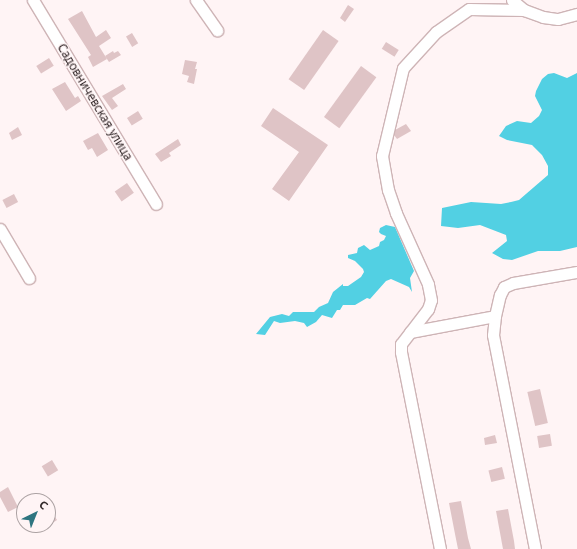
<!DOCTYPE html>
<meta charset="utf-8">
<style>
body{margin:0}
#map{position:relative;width:577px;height:549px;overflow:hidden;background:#fff4f5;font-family:"Noto Sans",sans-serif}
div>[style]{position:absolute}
.water>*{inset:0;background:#52d0e3}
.building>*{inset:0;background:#dfc4c6;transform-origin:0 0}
.roads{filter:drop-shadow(1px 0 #ceb4b6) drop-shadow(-1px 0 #ceb4b6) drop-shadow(0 1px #ceb4b6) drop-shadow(0 -1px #ceb4b6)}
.minor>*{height:11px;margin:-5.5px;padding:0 5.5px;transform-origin:5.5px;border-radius:5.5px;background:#fff}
span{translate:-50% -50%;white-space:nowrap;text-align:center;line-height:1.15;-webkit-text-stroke:3px #fff4f5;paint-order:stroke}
.street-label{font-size:12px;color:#33292a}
.north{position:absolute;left:16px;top:493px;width:40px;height:40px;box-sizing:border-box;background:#fff4f5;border:1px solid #ada3a4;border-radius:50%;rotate:43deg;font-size:11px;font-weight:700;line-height:16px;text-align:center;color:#33292a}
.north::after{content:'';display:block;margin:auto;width:14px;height:18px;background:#2e7580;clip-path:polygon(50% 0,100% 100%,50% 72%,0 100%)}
</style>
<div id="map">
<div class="water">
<i style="clip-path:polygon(554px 73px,567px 78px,577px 73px,577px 247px,560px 251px,538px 251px,512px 260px,503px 259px,492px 253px,507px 241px,506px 235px,480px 225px,458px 228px,441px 226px,442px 208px,471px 202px,501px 204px,511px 202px,519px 200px,548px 175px,548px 166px,542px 155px,532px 145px,507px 140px,499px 136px,506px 126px,517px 121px,531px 123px,539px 116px,542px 110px,535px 96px,536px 91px,542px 79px,548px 74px)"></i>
<i style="clip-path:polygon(386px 225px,395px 227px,414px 271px,410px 278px,412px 292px,409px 287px,391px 279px,386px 281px,370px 299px,367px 298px,355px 305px,343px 305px,340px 310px,337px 310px,332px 318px,322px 315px,316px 322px,307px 327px,304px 323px,295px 321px,280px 323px,274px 321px,265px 335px,256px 334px,270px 317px,282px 314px,289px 316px,293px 312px,314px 312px,319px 307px,328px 303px,333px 292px,343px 284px,343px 286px,348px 286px,361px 277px,364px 272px,363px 269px,355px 261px,348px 258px,348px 255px,357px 253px,358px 248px,364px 245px,370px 250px,379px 246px,380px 242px,384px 240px,386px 236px,381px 234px,379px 232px,380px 228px)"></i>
</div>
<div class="building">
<i style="clip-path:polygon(348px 5px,354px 9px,345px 22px,340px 18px)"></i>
<i style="clip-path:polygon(82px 11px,96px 37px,106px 30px,111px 38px,99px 46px,107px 59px,93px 67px,88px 57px,91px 55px,68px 19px)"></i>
<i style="left:323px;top:30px;width:19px;height:60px;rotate:35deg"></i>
<i style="left:132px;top:33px;width:12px;height:7px;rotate:59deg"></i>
<i style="left:386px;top:42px;width:15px;height:8px;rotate:32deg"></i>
<i style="clip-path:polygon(113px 51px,114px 53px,118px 51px,121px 55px,109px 62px,105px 56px)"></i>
<i style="left:49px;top:58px;width:9px;height:15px;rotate:58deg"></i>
<i style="clip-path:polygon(185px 60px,197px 62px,195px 69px,197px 69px,194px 84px,187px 82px,189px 76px,182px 74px)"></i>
<i style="left:361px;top:66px;width:19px;height:63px;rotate:36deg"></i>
<i style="clip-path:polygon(65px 82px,75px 98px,78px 96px,81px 101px,66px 111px,52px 89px)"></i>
<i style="clip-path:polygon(123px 84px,126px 89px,112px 98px,118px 106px,112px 110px,102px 96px)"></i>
<i style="clip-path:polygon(273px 108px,328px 145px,289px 201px,272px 189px,299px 152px,261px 126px)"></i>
<i style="left:138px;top:111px;width:9px;height:13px;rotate:58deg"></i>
<i style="clip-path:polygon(406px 124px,411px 131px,397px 139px,394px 135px,395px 130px)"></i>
<i style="clip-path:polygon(18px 127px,22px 135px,12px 140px,9px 133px)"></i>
<i style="clip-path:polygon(98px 133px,108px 150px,97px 157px,92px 148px,88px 150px,83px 141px)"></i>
<i style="clip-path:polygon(178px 139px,181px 145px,169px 153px,171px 156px,161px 162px,155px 154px)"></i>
<i style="left:127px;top:183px;width:12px;height:15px;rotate:55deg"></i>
<i style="left:14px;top:194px;width:9px;height:13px;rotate:63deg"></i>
<i style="left:540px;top:389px;width:35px;height:13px;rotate:77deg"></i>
<i style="left:550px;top:434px;width:12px;height:13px;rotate:81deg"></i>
<i style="clip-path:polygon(495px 435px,497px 443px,485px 445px,484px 438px)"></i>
<i style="left:52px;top:460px;width:12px;height:12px;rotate:59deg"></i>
<i style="left:502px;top:467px;width:12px;height:14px;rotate:76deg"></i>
<i style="clip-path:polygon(8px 487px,18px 507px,8px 512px,0 497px,0 492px)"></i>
<i style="clip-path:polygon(461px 501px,468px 538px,471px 549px,458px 549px,455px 534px,449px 503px)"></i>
<i style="clip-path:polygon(48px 505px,57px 520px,48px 526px)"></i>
<i style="clip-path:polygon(508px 509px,514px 541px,515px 549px,503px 549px,496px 511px)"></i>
</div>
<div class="roads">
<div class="minor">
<i style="left:33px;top:0;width:238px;rotate:58.9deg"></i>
<i style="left:196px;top:0;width:37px;rotate:55deg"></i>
<i style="left:512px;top:0;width:16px;rotate:40deg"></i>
<i style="left:524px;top:10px;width:20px;rotate:20deg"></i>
<i style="left:543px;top:17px;width:15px;rotate:8deg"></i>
<i style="left:558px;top:19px;width:20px;rotate:-15deg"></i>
<i style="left:0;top:229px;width:57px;rotate:59.4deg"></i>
<i style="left:495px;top:316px;width:19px;rotate:96deg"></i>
<i style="left:493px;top:335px;width:218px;rotate:78.9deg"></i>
<i style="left:410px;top:332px;width:86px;rotate:-10.7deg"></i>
<i style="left:495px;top:316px;width:22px;rotate:-77deg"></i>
<i style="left:500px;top:295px;width:9px;rotate:-63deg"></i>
<i style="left:504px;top:287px;width:10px;rotate:-24deg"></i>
<i style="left:513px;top:283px;width:65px;rotate:-9.8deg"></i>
<i style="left:440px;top:549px;width:201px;rotate:-101.2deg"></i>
<i style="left:401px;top:352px;width:8px;rotate:-90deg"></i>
<i style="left:401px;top:344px;width:44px;rotate:-52.4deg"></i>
<i style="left:428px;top:309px;width:9px;rotate:-72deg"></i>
<i style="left:431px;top:300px;width:16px;rotate:-101deg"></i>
<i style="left:428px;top:284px;width:78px;rotate:-114.3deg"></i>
<i style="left:396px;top:213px;width:24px;rotate:-109deg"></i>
<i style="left:388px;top:190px;width:35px;rotate:-100deg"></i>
<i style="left:382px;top:156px;width:90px;rotate:-76.6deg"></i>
<i style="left:403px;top:68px;width:49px;rotate:-47.5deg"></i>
<i style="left:436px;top:32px;width:40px;rotate:-34.9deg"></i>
<i style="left:469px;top:9px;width:55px;rotate:1deg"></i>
</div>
</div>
<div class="street-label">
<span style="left:95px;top:102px;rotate:59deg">Садовничевская улица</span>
</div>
<div class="north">С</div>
</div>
